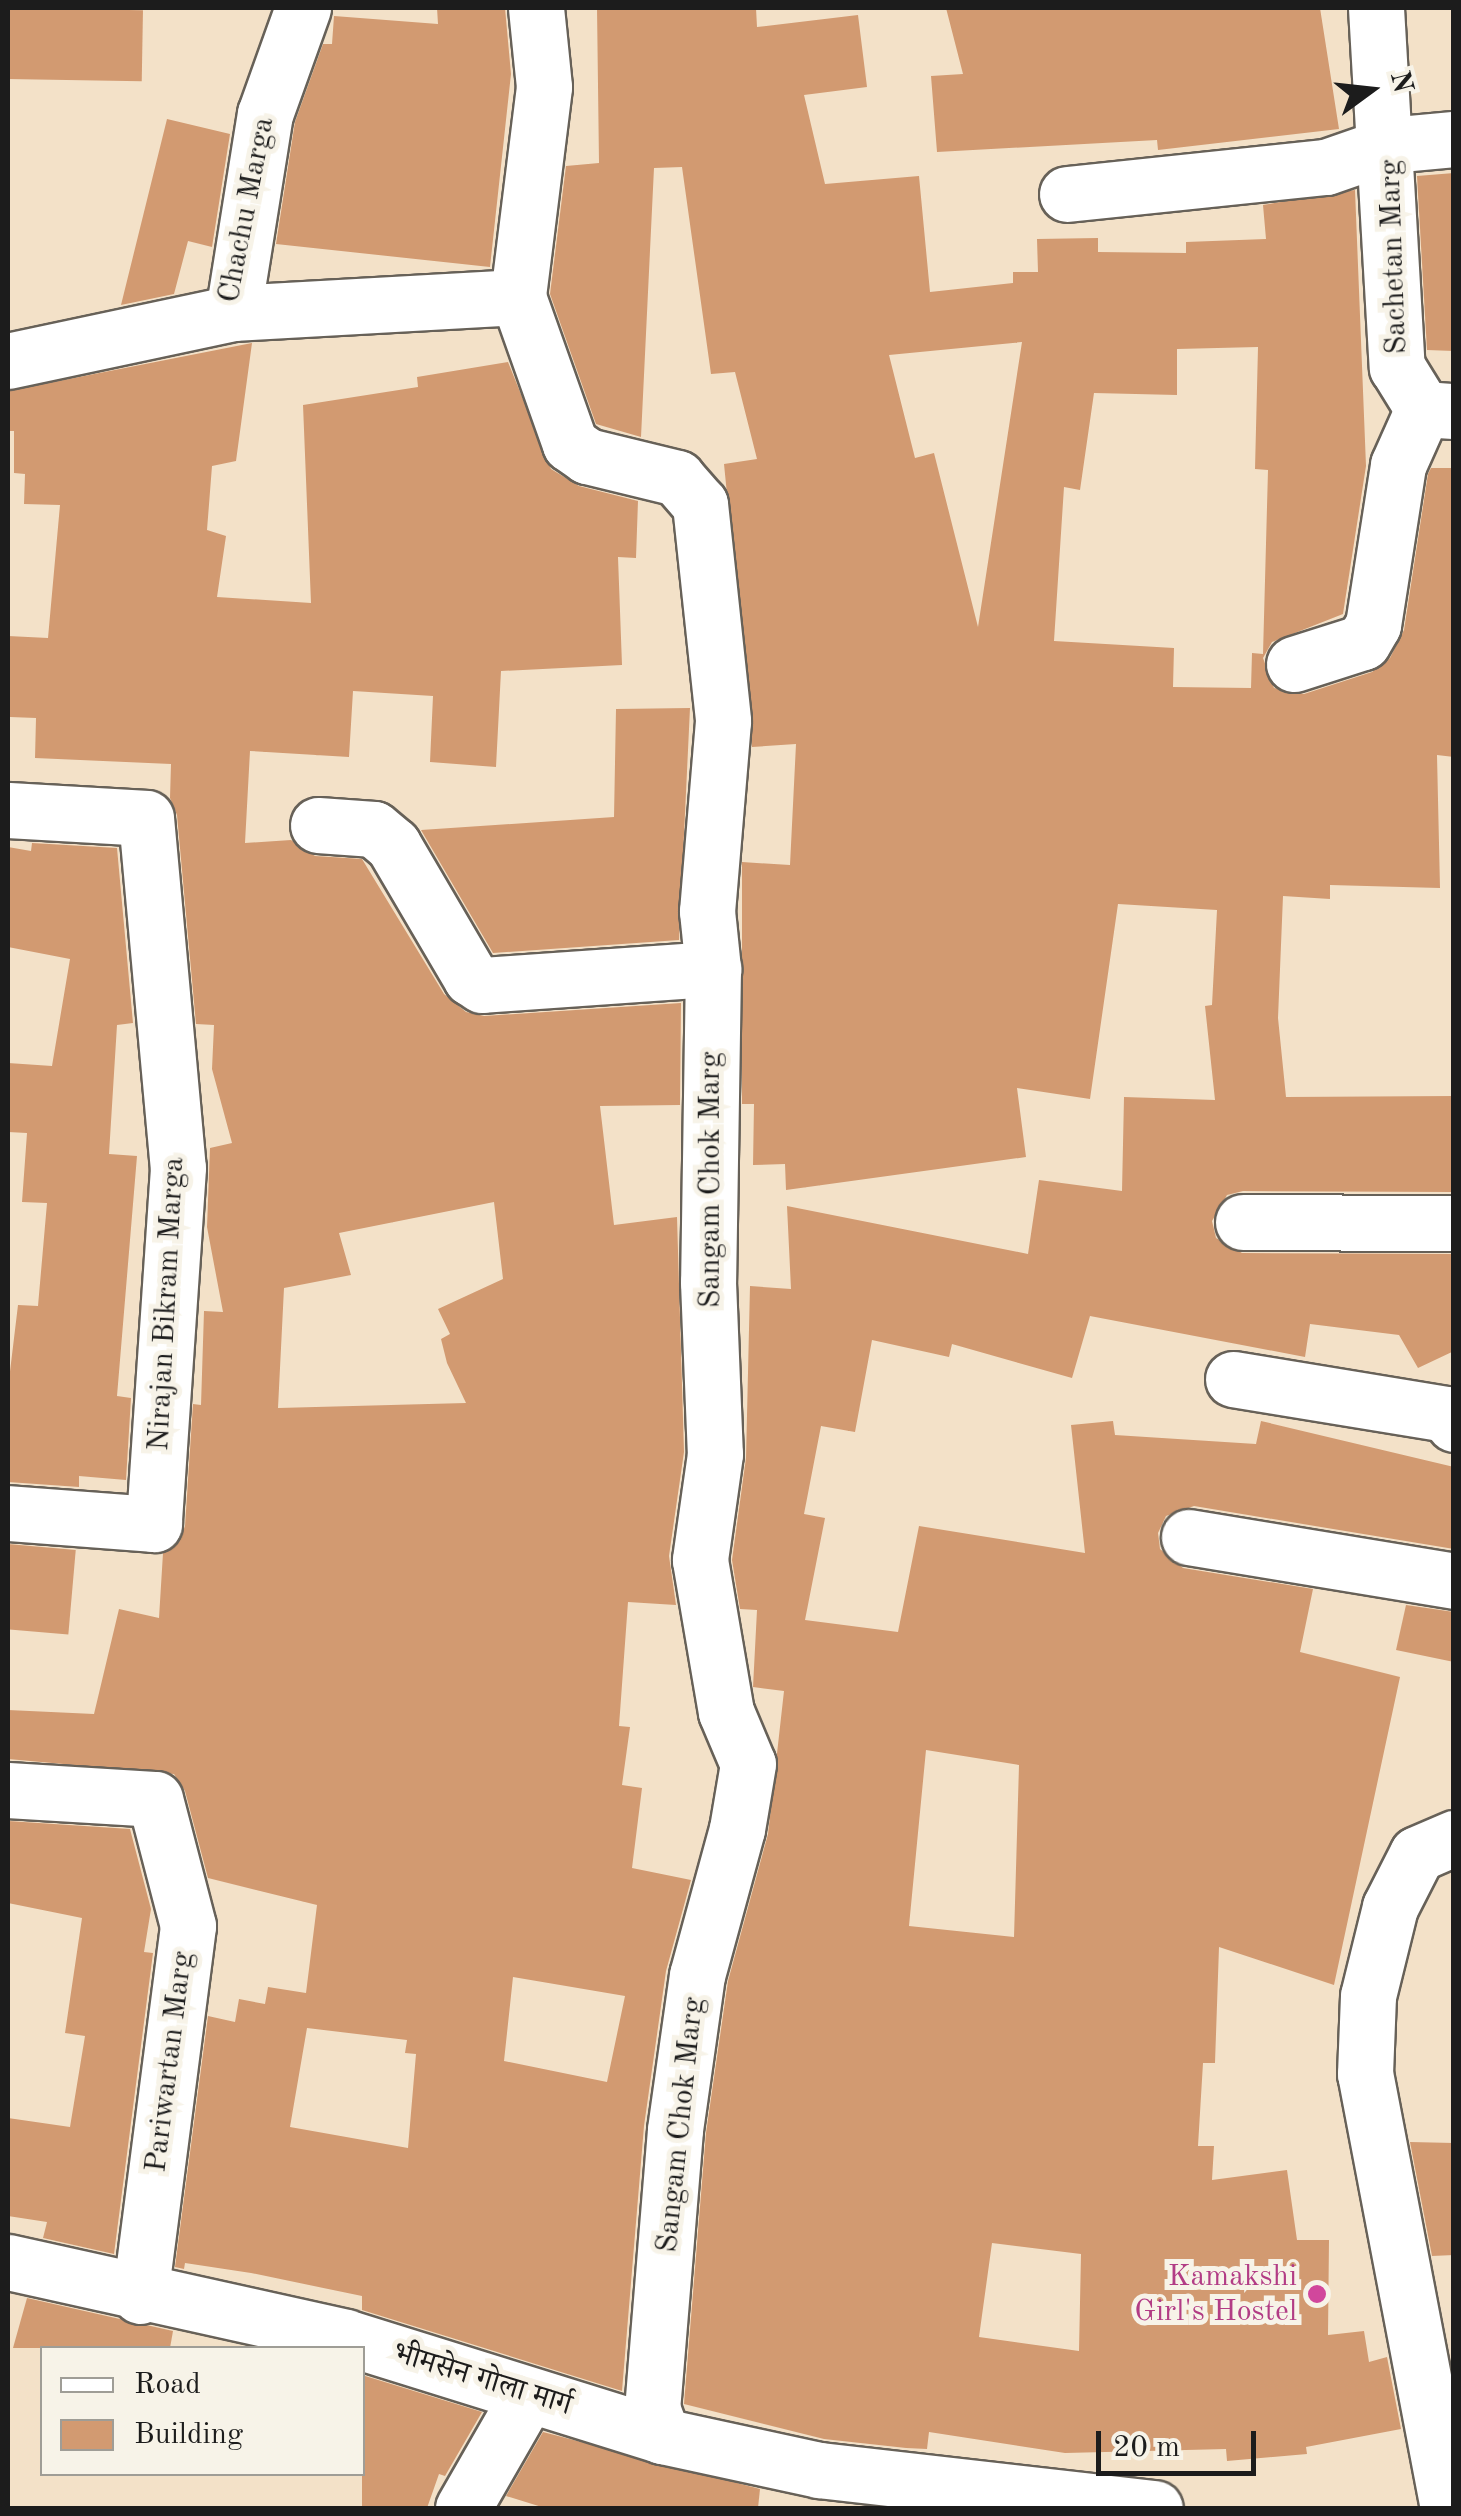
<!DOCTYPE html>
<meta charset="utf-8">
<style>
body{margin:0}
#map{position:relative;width:1461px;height:2516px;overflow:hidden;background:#f3e1c8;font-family:"Old Standard TT","Noto Serif Devanagari",serif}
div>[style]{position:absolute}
.building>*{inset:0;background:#d29a71;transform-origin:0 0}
.roads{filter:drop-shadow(2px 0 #676158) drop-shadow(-2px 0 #676158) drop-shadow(0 2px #676158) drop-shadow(0 -2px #676158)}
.minor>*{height:55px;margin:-27.5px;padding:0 27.5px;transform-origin:27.5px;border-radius:27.5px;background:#fff}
.dots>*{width:28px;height:28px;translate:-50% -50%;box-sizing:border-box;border:5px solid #f7f3e8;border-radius:50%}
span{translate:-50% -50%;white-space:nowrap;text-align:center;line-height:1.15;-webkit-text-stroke:10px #f7f3e8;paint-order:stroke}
.street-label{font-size:30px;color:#1c1c1c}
.hotel-label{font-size:30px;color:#b23c85}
.right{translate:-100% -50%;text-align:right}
.frame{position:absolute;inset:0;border:10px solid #1c1c1c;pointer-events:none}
.legend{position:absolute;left:40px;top:2346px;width:325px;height:130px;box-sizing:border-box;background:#f7f3e8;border:2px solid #9f9d96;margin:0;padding:12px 18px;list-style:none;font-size:30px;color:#1c1c1c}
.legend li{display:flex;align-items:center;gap:20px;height:50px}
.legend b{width:50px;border:2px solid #9f9d96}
.north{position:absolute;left:1321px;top:40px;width:100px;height:100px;-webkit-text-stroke:8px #f7f3e8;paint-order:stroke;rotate:75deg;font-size:28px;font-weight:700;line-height:40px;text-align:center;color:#1c1c1c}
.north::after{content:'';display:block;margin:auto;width:35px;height:45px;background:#1c1c1c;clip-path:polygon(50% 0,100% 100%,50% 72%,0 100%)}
.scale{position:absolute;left:1096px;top:2431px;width:160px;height:45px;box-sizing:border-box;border:5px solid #1c1c1c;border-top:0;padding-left:12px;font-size:30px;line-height:35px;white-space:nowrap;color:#1c1c1c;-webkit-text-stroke:8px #f7f3e8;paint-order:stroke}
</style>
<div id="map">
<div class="building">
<i style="left:8px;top:8px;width:135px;height:71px;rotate:1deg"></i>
<i style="clip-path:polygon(437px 8px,505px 8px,511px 74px,490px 267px,276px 244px,295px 122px,323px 44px,332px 44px,334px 16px,438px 24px)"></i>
<i style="clip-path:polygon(evenodd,597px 8px,756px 8px,757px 27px,858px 15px,867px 87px,804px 95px,825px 184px,919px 176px,930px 292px,1013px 283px,1013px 272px,1038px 272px,1037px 239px,1098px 238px,1098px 252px,1186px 253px,1186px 242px,1266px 239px,1263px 205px,1355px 190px,1366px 466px,1343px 614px,1272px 642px,1263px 658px,1274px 688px,1304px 694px,1372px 672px,1390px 658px,1404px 630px,1428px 474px,1431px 468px,1454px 468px,1454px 757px,1437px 755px,1440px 888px,1330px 885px,1330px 899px,1283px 896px,1278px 1018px,1286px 1097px,1454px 1096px,1454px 1192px,1243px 1191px,1227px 1195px,1212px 1221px,1216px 1238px,1242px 1253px,1454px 1254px,1454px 1351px,1418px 1368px,1399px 1335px,1310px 1324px,1305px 1357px,1090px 1316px,1072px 1378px,952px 1344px,949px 1357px,872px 1340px,855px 1432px,821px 1426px,804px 1514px,825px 1518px,805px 1620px,898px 1632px,919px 1526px,1085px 1553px,1071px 1425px,1113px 1421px,1115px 1435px,1256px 1444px,1261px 1421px,1454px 1467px,1454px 1549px,1194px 1506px,1166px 1516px,1158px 1533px,1160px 1549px,1183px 1568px,1313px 1589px,1300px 1652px,1400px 1677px,1334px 1985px,1219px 1947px,1215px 2063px,1203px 2063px,1198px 2146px,1214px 2146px,1212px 2180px,1287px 2170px,1297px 2240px,1329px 2240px,1328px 2335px,1364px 2331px,1369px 2362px,1387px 2357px,1401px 2429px,1306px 2447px,1307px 2454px,1227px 2461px,1226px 2449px,1065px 2453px,929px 2432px,927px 2449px,906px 2448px,824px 2439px,684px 2404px,706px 2133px,728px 1981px,768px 1834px,784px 1691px,753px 1687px,757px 1610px,740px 1609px,732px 1560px,746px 1458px,750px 1286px,791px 1289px,787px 1206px,1028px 1254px,1039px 1180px,1122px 1191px,1124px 1097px,1215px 1100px,1205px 1006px,1212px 1005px,1217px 910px,1118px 904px,1090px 1099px,1017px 1088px,1026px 1157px,786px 1190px,785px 1164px,753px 1165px,754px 1104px,742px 1104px,742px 862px,790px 865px,796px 744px,752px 747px,724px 464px,757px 459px,735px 372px,711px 374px,682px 167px,654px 168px,641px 437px,596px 424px,550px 294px,566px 166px,599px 163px,597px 8px,1022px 342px,978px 627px,934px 453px,915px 458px,889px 355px,1022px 342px,597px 8px,1258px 347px,1255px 469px,1268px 470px,1263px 654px,1252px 653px,1251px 688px,1173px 687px,1174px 648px,1054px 641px,1064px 487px,1080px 490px,1094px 393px,1177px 395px,1177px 349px,1258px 347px,597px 8px,926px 1750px,1019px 1765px,1014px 1937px,909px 1926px,926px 1750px,597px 8px,992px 2243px,1081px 2254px,1079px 2351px,979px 2337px,992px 2243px)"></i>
<i style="clip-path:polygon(946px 8px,1320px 8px,1339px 129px,1158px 150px,1157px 140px,937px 152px,931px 76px,963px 74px)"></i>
<i style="clip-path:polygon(167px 119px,230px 134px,212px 247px,188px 241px,174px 294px,121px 305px)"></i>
<i style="clip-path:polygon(1454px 173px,1454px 351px,1427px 350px,1417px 176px)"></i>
<i style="clip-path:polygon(evenodd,252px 343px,236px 461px,212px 466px,207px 530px,226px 536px,217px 597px,311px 603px,303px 405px,418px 387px,417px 377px,508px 362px,551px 469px,579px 486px,638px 501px,636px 558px,618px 557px,622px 665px,501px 671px,496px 767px,430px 762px,433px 696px,353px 691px,349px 757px,250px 751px,245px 843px,291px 840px,315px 856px,362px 859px,444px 994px,466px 1012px,484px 1016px,681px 1003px,680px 1105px,600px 1106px,614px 1225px,677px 1217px,684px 1452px,669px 1556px,676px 1605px,628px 1602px,619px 1726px,630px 1727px,622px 1785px,642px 1788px,632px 1868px,691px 1880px,666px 1971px,644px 2126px,622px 2391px,362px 2310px,362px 2296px,251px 2273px,185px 2263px,184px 2269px,175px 2267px,208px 2016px,235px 2022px,239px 1999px,265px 2004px,268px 1987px,306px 1993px,317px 1905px,208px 1878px,185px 1791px,174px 1774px,8px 1759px,8px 1710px,94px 1714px,119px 1609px,159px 1618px,163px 1553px,179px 1542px,185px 1526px,193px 1404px,201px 1405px,204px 1311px,223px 1312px,207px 1227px,210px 1148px,232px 1143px,212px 1069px,214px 1025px,196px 1024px,177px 815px,170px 798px,171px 764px,35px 758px,36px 718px,10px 717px,8px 636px,48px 638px,60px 505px,24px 504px,25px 474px,14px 473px,14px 431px,8px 431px,8px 391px,252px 343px,494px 1202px,503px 1279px,438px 1309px,450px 1334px,441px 1339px,447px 1363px,466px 1403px,278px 1408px,284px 1288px,351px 1275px,339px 1233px,494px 1202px,252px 343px,513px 1977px,625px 1996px,607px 2082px,504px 2061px,513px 1977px,252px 343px,307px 2028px,407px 2040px,405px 2053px,416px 2054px,408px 2148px,290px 2127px,307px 2028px)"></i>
<i style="clip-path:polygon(690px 708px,679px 940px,493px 953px,421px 830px,614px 817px,616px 709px)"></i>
<i style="clip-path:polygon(32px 843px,117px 848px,133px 1023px,117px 1025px,109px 1154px,137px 1156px,117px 1396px,131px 1398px,126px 1480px,79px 1476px,79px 1487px,8px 1482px,8px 1388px,18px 1305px,38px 1306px,47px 1203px,22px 1202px,27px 1133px,8px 1132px,8px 1063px,52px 1066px,70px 959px,8px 947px,8px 847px,31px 851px)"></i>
<i style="left:8px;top:1544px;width:68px;height:85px;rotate:5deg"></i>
<i style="clip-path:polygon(1406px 1605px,1454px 1612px,1454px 1662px,1396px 1650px)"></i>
<i style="clip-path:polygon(8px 1821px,130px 1829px,151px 1909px,144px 1952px,153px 1953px,114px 2254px,43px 2238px,47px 2222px,8px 2216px,8px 2118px,70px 2127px,85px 2036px,65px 2033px,82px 1918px,8px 1903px)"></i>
<i style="clip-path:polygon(1410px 2142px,1454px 2143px,1454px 2255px,1432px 2256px)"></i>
<i style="clip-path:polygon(27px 2298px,173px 2331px,170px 2348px,13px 2348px)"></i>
<i style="clip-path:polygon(362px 2375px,482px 2412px,445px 2476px,439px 2474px,427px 2508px,362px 2508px)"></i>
<i style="clip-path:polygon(543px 2432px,760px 2489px,758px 2508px,545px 2508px,506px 2496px)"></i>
</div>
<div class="roads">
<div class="minor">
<i style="left:536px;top:8px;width:79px;rotate:84.2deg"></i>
<i style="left:544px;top:87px;width:212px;rotate:97.1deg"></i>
<i style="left:518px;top:297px;width:156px;rotate:70.5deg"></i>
<i style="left:570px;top:444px;width:21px;rotate:35deg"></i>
<i style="left:587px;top:456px;width:93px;rotate:13.7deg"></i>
<i style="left:677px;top:478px;width:35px;rotate:49deg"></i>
<i style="left:700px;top:504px;width:218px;rotate:83.9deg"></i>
<i style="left:723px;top:721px;width:191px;rotate:94.8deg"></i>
<i style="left:707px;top:911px;width:58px;rotate:84.1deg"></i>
<i style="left:713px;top:969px;width:313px;rotate:90.9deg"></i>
<i style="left:708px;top:1282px;width:172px;rotate:87.7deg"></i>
<i style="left:715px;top:1454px;width:107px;rotate:98.1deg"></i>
<i style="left:700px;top:1560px;width:154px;rotate:80.3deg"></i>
<i style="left:726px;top:1712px;width:56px;rotate:67.1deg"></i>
<i style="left:748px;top:1764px;width:66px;rotate:99.6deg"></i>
<i style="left:737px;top:1829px;width:151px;rotate:105.3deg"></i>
<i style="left:697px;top:1975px;width:157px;rotate:98.1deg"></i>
<i style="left:675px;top:2130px;width:279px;rotate:94.7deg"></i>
<i style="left:652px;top:2408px;width:30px;rotate:70deg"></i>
<i style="left:1376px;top:8px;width:360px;rotate:86.7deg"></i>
<i style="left:1397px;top:367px;width:49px;rotate:58.2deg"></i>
<i style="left:1423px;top:409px;width:31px;rotate:4deg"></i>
<i style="left:1067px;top:194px;width:260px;rotate:-6deg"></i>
<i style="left:1326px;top:167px;width:67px;rotate:-19.2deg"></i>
<i style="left:1389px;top:145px;width:65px;rotate:-5.3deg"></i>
<i style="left:233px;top:313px;width:202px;rotate:-80.9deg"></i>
<i style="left:265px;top:114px;width:113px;rotate:-70.3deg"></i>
<i style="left:8px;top:361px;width:230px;rotate:-12deg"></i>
<i style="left:233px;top:313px;width:285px;rotate:-3.2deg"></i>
<i style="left:1294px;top:664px;width:72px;rotate:-17.7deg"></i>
<i style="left:1363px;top:642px;width:20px;rotate:-60deg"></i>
<i style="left:1373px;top:625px;width:162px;rotate:-81.1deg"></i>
<i style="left:1398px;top:465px;width:61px;rotate:-65.9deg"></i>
<i style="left:8px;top:810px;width:138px;rotate:3.3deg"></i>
<i style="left:146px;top:818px;width:351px;rotate:84.8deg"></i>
<i style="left:178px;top:1168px;width:357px;rotate:93.9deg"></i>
<i style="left:154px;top:1524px;width:146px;rotate:-175.7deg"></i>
<i style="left:318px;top:825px;width:56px;rotate:4.1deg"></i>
<i style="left:374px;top:829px;width:25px;rotate:40deg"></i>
<i style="left:393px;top:845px;width:154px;rotate:59.6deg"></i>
<i style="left:471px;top:978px;width:13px;rotate:32deg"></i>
<i style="left:482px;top:985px;width:232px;rotate:-4deg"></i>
<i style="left:1243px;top:1222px;width:211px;rotate:0.3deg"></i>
<i style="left:1233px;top:1379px;width:217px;rotate:9.3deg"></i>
<i style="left:1447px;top:1414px;width:12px;rotate:55deg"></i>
<i style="left:1189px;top:1537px;width:269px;rotate:9.4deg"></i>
<i style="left:8px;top:1790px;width:147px;rotate:3.5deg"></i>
<i style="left:155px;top:1799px;width:131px;rotate:75.4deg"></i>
<i style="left:188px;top:1926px;width:373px;rotate:97.4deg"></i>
<i style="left:8px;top:2262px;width:345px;rotate:12.5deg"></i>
<i style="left:345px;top:2337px;width:332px;rotate:17.3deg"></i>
<i style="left:662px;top:2436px;width:161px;rotate:12.2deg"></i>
<i style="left:819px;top:2470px;width:338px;rotate:6.5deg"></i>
<i style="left:463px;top:2508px;width:130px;rotate:-60.1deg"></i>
<i style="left:1448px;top:2508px;width:442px;rotate:-100.8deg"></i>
<i style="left:1365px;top:2074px;width:78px;rotate:-87.8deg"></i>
<i style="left:1368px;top:1996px;width:92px;rotate:-76.1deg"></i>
<i style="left:1390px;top:1907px;width:59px;rotate:-63deg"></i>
<i style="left:1417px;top:1854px;width:40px;rotate:-23.4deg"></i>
</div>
</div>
<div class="dots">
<i style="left:1317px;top:2294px;background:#d1479c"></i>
</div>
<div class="street-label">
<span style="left:247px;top:210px;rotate:-79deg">Chachu Marga</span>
<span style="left:1394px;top:257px;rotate:-92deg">Sachetan Marg</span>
<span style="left:711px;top:1180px;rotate:-90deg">Sangam Chok Marg</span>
<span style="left:167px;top:1304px;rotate:-87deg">Nirajan Bikram Marga</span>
<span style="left:170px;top:2062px;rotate:-83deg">Pariwartan Marg</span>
<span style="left:681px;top:2125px;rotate:-84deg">Sangam Chok Marg</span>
<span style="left:482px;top:2380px;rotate:17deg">भीमसेन गोला मार्ग</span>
</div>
<div class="hotel-label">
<span class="right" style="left:1297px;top:2294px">Kamakshi<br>Girl's Hostel</span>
</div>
<div class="frame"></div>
<ul class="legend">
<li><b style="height:12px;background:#fff"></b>Road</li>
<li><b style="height:28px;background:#d29a71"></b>Building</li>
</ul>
<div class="north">N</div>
<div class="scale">20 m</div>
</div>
